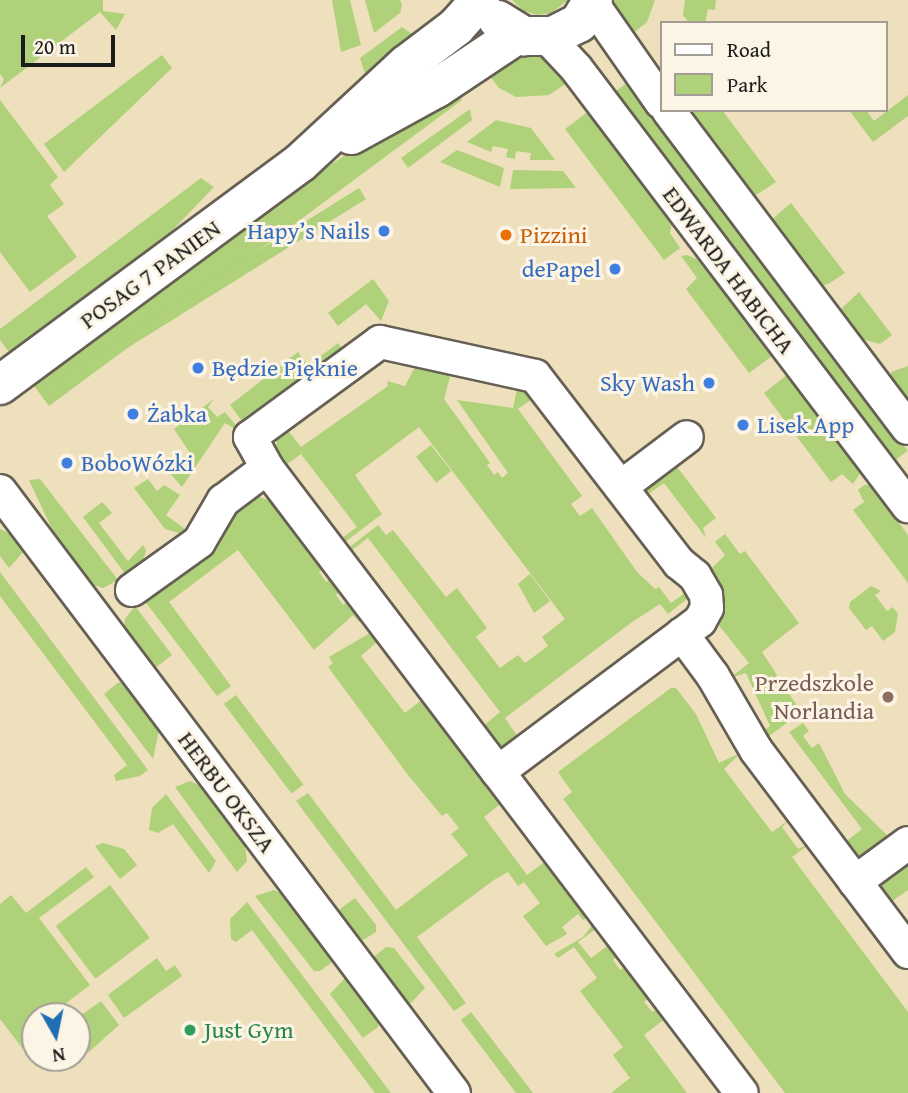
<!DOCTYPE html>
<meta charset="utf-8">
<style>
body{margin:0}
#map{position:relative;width:908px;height:1093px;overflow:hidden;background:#eedfbd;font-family:"Gentium Book Plus",serif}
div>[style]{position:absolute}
.green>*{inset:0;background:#afd179;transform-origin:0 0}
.roads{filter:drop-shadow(2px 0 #666054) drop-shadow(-2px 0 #666054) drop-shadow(0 2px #666054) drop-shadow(0 -2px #666054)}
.street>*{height:32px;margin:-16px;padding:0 16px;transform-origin:16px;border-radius:16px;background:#fff}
.secondary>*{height:38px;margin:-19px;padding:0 19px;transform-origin:19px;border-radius:19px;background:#fff}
.dots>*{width:19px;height:19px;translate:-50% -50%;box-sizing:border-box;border:4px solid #fcf5e5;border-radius:50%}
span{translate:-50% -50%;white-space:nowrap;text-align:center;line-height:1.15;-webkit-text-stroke:6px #fcf5e5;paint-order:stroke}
.shop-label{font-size:24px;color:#366cbe}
.right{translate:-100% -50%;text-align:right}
.left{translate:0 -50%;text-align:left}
.food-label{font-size:24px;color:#c56008}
.street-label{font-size:24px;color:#1c1c1c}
.education-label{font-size:24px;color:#785e54}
.leisure-label{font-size:24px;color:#27864d}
.legend{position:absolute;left:660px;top:21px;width:228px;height:91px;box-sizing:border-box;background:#fcf5e5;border:2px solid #a29e95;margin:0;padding:9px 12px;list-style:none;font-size:21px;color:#1c1c1c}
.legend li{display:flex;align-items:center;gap:14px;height:35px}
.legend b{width:35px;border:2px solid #a29e95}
.north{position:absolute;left:21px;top:1002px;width:70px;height:70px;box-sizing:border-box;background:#fcf5e5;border:2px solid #a29e95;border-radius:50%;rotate:171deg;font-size:19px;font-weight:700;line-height:28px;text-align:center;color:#1c1c1c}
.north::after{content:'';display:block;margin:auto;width:24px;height:32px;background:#1f6fb2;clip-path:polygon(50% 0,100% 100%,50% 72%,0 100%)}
.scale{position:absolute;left:21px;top:35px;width:94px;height:32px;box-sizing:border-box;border:4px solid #1c1c1c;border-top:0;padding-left:9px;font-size:21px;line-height:24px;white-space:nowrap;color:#1c1c1c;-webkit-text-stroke:5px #fcf5e5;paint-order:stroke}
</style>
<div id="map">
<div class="green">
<i style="clip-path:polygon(0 0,103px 0,103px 11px,125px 14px,116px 30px,100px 12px,0 88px,4px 79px,0 74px)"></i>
<i style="clip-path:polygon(332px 0,350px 0,361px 45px,341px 52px)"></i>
<i style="clip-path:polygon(365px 0,400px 0,402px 5px,400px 13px,374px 33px)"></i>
<i style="clip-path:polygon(512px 0,568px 0,551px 13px,537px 15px,524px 11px)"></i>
<i style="clip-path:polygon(609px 0,655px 0,647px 22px,622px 42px)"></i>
<i style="clip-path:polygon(685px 0,716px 0,715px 10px,708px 9px,705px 23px,689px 23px,683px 15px)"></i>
<i style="clip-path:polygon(402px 27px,415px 36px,365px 74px,360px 58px)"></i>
<i style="clip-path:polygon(504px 52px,543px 55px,576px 77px,549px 95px,516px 97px,499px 88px,481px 65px)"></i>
<i style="clip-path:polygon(162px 55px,172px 68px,64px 172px,44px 144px)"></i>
<i style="left:629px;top:81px;width:463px;height:21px;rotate:53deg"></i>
<i style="clip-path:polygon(452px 86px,462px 100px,49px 406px,32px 383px,270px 204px)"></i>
<i style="clip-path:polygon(908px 95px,908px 116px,873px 142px,849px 110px,866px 110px,874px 121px)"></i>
<i style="clip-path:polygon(0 100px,58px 177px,50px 185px,64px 204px,47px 216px,77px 257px,30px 292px,0 252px)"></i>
<i style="clip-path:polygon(597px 105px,637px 167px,633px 170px,672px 222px,670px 233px,680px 248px,664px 260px,565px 129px)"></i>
<i style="clip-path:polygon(470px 109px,472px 120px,408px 168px,401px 158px)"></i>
<i style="clip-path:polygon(678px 110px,722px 110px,776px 182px,753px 197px)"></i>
<i style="clip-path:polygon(496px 120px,531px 128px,555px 160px,530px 160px,531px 153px,516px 151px,515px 159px,506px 157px,508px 149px,493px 146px,491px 152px,467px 142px)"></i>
<i style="clip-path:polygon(457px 150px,504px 168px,500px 187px,440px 162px)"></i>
<i style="clip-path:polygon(513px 170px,563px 171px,576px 188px,510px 189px)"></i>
<i style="clip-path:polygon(201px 178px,214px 187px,163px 240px,12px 356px,0 340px,0 329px)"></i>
<i style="left:359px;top:188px;width:13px;height:379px;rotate:58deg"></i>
<i style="clip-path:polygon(791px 203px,845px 273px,830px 283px,819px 287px,770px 221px)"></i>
<i style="clip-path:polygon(687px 255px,701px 261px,772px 356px,749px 373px,686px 289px,697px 278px,681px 256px)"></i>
<i style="clip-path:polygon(373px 279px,389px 301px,381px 321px,366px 304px,338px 326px,328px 313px)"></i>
<i style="clip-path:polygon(859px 292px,892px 335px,880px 344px,851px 336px,838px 312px)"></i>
<i style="clip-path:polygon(338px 343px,344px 351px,250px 432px,230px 405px,298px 352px,308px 366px)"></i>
<i style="clip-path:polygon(416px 365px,451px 373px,444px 399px,490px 463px,487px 465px,494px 475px,498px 472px,502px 478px,508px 473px,457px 400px,513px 408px,517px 389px,523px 387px,532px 393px,532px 399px,518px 409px,582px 496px,571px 504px,580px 516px,592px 508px,637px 572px,655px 589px,659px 587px,671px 603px,685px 593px,675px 577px,692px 595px,668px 614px,660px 604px,632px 622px,505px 718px,518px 737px,506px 747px,493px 744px,481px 728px,500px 712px,368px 538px,348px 553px,346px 550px,378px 525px,386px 535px,393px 530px,446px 597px,457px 588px,487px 628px,476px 637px,500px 668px,518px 655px,525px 663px,548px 646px,542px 637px,565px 619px,419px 427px,355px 475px,382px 514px,341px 545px,338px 541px,357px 527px,301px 454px,283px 467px,275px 454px,277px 439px,286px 428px,301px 447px,388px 386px,387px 381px,405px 386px)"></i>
<i style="clip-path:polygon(908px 366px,908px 411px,891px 379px,891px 372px)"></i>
<i style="clip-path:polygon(787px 375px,861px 472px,853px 484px,842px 474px,831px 482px,764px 393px)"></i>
<i style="clip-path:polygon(214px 399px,208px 407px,217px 417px,225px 412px,242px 433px,225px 423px,182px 487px,168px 471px,190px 453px,174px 429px)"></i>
<i style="left:431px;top:445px;width:33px;height:19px;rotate:52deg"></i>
<i style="clip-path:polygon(674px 463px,716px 518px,703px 528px,706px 538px,664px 483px,647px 495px,642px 493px)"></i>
<i style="clip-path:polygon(40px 479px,118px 580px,103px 588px,89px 583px,60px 546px,29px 480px)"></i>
<i style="clip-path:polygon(148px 479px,157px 491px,164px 485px,180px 495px,166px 515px,186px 530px,182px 534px,165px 529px,134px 488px)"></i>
<i style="clip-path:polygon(864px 485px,871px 485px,908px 535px,908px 583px,853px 510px,864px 502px,858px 490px)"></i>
<i style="clip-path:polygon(257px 496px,279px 504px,325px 567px,319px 572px,326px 582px,333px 577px,342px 590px,336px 595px,343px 605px,350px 600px,363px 619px,359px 622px,353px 615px,314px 650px,238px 550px,169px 602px,231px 686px,217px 696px,144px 600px,246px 500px)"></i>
<i style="clip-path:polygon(102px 502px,112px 513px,99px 523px,128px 561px,143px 545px,146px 550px,143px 562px,126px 575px,83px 517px)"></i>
<i style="clip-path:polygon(0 529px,18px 538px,24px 551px,9px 568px,0 556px)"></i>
<i style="clip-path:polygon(725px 534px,740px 554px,745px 551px,799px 623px,762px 652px,801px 712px,764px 740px,760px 734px,770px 726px,746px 673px,730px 678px,749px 663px,717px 623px,720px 614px,709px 571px,725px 555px,715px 542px)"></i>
<i style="clip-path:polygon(0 572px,148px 770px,140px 776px,116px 781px,114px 775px,127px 765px,0 596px)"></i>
<i style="clip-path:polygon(530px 574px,550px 601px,534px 613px,518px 584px)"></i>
<i style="clip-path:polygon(871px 586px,881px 591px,875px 595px,887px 611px,893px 607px,898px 614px,895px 632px,883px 641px,872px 626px,866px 630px,849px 608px,850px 602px)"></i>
<i style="clip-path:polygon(135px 606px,172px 655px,155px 668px,124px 630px,125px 619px)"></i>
<i style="clip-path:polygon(370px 626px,379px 640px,361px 656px,405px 713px,424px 698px,503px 802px,484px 817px,527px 875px,547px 860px,589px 916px,583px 920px,578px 914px,562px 927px,567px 934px,546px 946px,523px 916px,540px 903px,524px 882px,518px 886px,508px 872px,494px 880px,417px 937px,466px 1003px,454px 1011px,296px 801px,308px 793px,396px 910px,468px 855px,451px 834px,459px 828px,447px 813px,442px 816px,408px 775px,328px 667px,333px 663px,329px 657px,370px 633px)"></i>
<i style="clip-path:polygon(119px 682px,132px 690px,159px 730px,153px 759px,104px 694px)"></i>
<i style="clip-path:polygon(671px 688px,676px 688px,696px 714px,719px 763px,742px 752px,724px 769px,772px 832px,792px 818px,782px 827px,798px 849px,811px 843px,792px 857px,908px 1012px,908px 1093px,785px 1093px,563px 799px,572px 792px,558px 772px)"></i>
<i style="left:236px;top:695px;width:112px;height:15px;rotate:53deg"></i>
<i style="clip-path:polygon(803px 723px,809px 731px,803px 736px,812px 748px,819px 743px,845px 794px,891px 839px,875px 852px,859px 855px,843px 844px,862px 829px,789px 732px)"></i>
<i style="clip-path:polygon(190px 781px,205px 788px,244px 839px,247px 861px,237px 872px,175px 787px)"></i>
<i style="clip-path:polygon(166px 794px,216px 861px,209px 873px,173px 824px,158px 833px,149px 830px,152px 808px)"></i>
<i style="clip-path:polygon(103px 843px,124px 849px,137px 865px,120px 879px,95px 846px)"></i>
<i style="clip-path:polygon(908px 861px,908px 890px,888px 904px,882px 886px,885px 878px)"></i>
<i style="clip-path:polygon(86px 867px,94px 877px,39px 918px,90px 985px,49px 1016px,35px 1016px,36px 1066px,0 1019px,0 904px,11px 895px,26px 913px)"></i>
<i style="left:110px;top:885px;width:66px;height:68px;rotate:53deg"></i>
<i style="clip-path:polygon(274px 890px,286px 896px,335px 960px,320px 971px,314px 971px,255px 896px)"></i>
<i style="clip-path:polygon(355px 898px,376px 925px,376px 932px,360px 942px,336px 912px)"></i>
<i style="clip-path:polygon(247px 902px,391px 1093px,375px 1093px,252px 930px,236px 942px,231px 939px,230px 919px)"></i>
<i style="clip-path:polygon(594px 923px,597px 928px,578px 942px,591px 958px,610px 944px,618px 956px,613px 960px,620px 970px,627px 966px,650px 997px,644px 1002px,652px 1012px,658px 1008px,666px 1018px,644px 1035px,687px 1093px,611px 1093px,630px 1078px,613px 1055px,623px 1047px,580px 991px,597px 978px,574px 947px,558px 958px,554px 954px,583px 937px)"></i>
<i style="clip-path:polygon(386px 947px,394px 948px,425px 988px,411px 1003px,404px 1003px,371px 959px)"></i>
<i style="clip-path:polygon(157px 958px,166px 971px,175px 965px,182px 976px,124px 1018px,108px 995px)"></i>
<i style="clip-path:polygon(347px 976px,379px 1019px,378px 1027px,363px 1038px,330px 994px)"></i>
<i style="clip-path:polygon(101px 1001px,119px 1025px,89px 1052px,77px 1035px,77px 1018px)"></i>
<i style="clip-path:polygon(471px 1012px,533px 1093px,516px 1093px,461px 1020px)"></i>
</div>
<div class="roads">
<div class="street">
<i style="left:592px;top:3px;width:121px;rotate:55.1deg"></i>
<i style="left:547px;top:37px;width:42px;rotate:46.9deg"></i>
<i style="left:576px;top:68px;width:550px;rotate:52.84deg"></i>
<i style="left:668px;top:110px;width:398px;rotate:53deg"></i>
<i style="left:622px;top:486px;width:81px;rotate:-37deg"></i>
<i style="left:0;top:491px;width:754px;rotate:52.98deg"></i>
<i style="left:132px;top:590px;width:82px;rotate:-35.6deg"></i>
<i style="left:199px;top:542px;width:48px;rotate:-59.7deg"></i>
<i style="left:223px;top:501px;width:55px;rotate:-36.9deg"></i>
<i style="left:682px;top:634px;width:52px;rotate:53.6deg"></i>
<i style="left:713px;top:676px;width:86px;rotate:59.8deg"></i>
<i style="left:756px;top:750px;width:253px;rotate:53deg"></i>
<i style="left:498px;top:772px;width:252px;rotate:-36.8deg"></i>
<i style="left:700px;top:621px;width:15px;rotate:-62deg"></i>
<i style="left:707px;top:608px;width:13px;rotate:-94deg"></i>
<i style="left:706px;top:595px;width:22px;rotate:-120deg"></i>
<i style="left:695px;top:576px;width:21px;rotate:-141deg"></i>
<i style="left:679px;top:563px;width:236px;rotate:-127.6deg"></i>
<i style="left:535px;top:376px;width:159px;rotate:-167.6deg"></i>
<i style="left:380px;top:342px;width:161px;rotate:143.8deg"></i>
<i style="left:250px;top:437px;width:35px;rotate:61deg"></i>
<i style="left:267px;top:468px;width:382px;rotate:52.8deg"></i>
<i style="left:498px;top:772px;width:403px;rotate:52.8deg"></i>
<i style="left:855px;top:882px;width:66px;rotate:-36.3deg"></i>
</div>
<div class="secondary">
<i style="left:498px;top:20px;width:31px;rotate:32deg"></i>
<i style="left:524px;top:36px;width:29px"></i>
<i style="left:553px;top:36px;width:29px;rotate:-27deg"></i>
<i style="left:579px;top:23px;width:27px;rotate:-59deg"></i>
<i style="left:351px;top:135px;width:98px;rotate:-28.7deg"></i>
<i style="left:437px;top:88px;width:97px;rotate:-33.7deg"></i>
<i style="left:0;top:385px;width:373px;rotate:-36.5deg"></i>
<i style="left:300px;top:163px;width:144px;rotate:-42.8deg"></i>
<i style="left:406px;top:65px;width:63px;rotate:-37.2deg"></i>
<i style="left:456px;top:27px;width:36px;rotate:-48deg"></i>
</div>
</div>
<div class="dots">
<i style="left:384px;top:231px;background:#3f7fe0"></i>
<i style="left:506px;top:235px;background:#e8710a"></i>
<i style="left:615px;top:269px;background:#3f7fe0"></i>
<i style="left:198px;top:368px;background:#3f7fe0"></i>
<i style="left:709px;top:383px;background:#3f7fe0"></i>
<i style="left:133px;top:414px;background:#3f7fe0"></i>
<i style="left:743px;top:425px;background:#3f7fe0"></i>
<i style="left:67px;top:463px;background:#3f7fe0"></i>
<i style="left:888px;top:697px;background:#8d6e63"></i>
<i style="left:190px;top:1030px;background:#2e9e5b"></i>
</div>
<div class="shop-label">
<span class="right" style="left:370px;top:231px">Hapy’s Nails</span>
<span class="right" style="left:601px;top:269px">dePapel</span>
<span class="left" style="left:212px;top:368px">Będzie Pięknie</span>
<span class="right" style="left:695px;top:383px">Sky Wash</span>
<span class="left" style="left:147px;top:414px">Żabka</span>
<span class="left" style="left:757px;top:425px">Lisek App</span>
<span class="left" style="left:81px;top:463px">BoboWózki</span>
</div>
<div class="food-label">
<span class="left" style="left:520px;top:235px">Pizzini</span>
</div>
<div class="street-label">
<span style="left:729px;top:270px;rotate:53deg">EDWARDA HABICHA</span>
<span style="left:150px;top:274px;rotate:-36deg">POSAG 7 PANIEN</span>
<span style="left:227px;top:792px;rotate:53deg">HERBU OKSZA</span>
</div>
<div class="education-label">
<span class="right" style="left:874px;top:697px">Przedszkole<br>Norlandia</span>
</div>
<div class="leisure-label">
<span class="left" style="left:204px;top:1030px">Just Gym</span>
</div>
<ul class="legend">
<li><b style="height:9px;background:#fff"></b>Road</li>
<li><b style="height:19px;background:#afd179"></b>Park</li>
</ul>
<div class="north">N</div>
<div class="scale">20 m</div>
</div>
